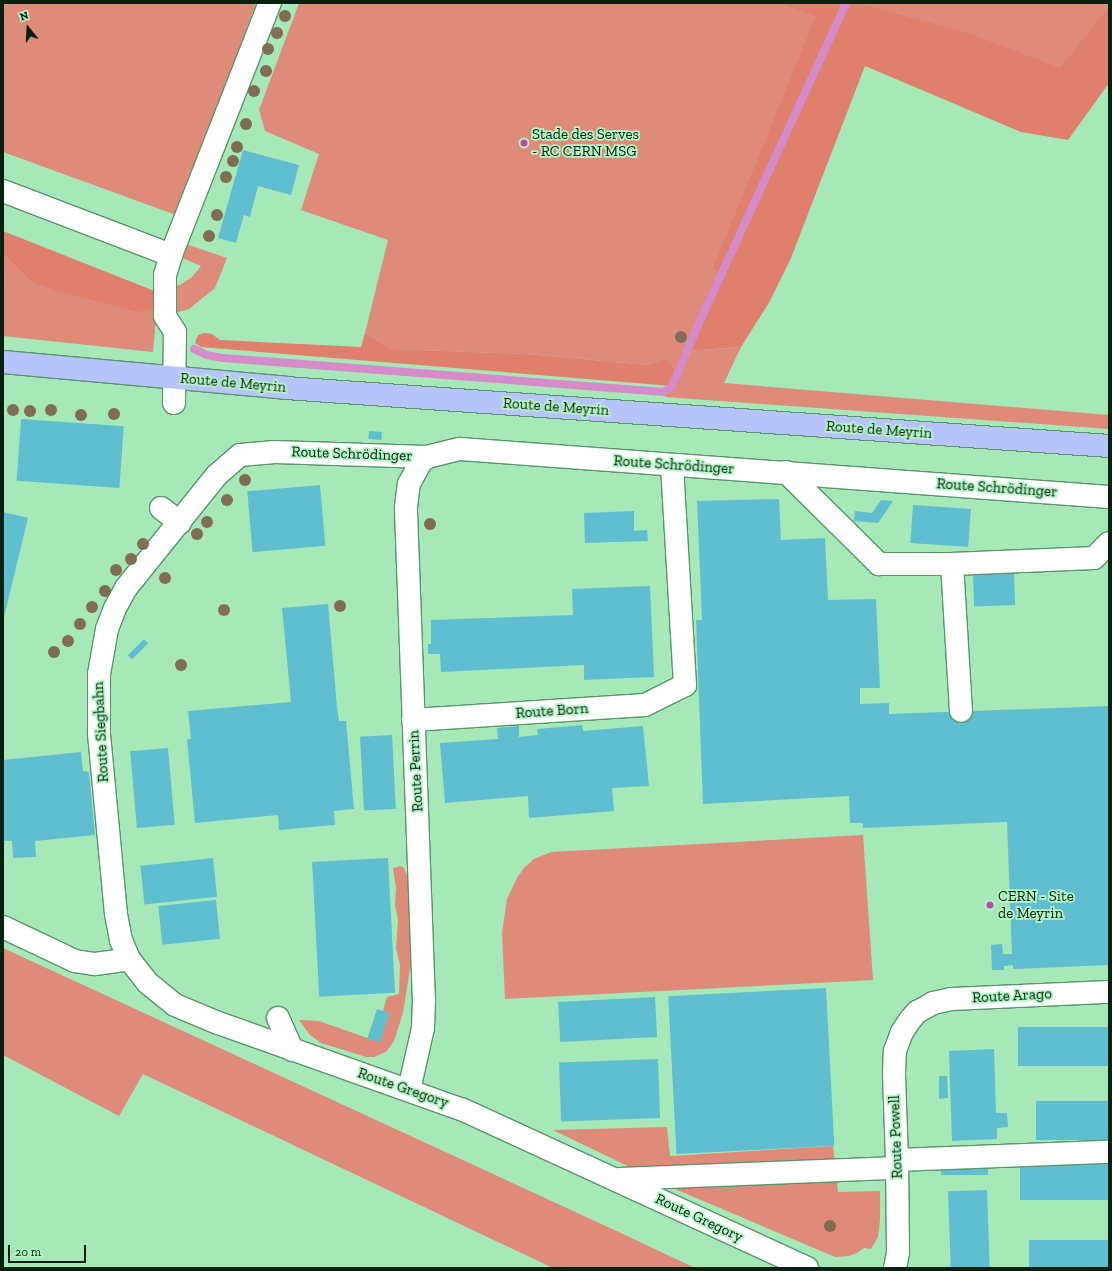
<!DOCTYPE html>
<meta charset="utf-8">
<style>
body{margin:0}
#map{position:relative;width:1112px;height:1271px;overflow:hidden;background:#a7e8b8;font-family:"Zilla Slab",serif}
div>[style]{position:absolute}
.green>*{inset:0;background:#df8b7a}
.forest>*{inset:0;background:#df7f6c}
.stream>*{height:8px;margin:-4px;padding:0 4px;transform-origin:4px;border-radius:4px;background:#d68bcb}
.building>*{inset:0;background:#5fbfd1;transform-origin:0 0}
.roads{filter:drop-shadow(1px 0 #579569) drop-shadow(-1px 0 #579569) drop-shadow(0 1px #579569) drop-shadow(0 -1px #579569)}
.minor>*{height:22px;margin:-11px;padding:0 11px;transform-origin:11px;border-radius:11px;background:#fff}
.major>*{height:22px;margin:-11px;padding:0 11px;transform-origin:11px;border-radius:11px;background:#b6c4fb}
.trees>*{width:12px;height:12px;margin:-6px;border-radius:50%;background:#816d53}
.dots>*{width:11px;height:11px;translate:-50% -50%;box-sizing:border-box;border:2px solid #b4f5c4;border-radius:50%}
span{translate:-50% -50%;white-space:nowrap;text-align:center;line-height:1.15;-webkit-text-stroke:3.5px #b4f5c4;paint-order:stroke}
.poi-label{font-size:15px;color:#06210f}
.left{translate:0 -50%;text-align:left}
.street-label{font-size:15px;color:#06210f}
.frame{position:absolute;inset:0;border:4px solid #06210f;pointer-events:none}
.north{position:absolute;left:8px;top:8px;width:40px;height:40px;-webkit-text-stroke:3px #b4f5c4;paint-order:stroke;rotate:342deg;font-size:11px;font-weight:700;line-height:16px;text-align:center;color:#06210f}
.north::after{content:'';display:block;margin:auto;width:14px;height:18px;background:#06210f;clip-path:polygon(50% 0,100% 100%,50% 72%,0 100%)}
.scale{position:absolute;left:8px;top:1245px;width:78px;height:18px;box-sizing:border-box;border:2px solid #06210f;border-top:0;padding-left:5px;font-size:12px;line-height:14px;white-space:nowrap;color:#06210f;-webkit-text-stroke:3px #b4f5c4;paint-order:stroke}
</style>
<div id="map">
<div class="green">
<i style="clip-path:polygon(3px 3px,256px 3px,176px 215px,3px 152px)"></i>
<i style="clip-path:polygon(299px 3px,1109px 3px,1109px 34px,1061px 92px,839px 21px,687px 351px,741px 347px,724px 383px,1109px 415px,1109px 429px,665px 397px,672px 386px,665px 359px,649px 365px,526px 354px,392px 349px,365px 333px,388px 240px,301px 210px,319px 154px,265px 131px,259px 110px)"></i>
<i style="clip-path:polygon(183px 243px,227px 258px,215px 288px,189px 309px,175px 313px,169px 287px,180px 285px,192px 277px,201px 266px,178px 256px)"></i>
<i style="clip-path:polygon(3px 254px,30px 281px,157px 308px,153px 352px,3px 336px)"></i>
<i style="clip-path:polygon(863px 835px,873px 980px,505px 999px,502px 933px,507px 899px,517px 878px,524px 868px,534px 859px,551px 852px)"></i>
<i style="clip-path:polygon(401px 866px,404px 868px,408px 878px,411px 962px,403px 1013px,394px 1041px,386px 1052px,374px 1057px,366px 1057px,321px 1043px,310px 1035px,299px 1020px,319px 1021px,379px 1042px,389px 1014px,383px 1011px,387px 997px,399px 994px,400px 965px,396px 948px,398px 920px,395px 905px,396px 888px,393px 868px)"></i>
<i style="clip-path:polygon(3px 948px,623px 1234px,695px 1268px,553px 1268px,143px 1074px,119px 1116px,3px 1055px)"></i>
<i style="clip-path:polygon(667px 1127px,670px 1156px,833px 1146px,838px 1192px,880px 1191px,880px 1220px,878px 1237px,871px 1249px,864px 1248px,857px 1253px,849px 1256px,835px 1257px,675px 1189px,553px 1130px)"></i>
</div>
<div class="forest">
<i style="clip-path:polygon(779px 3px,856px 3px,968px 33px,1060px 68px,1109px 7px,1109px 83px,1068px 140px,1021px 132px,865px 66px,791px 258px,770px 301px,741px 347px,686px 351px,721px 276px,713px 268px,816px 16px)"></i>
<i style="clip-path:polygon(3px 231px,157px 292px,157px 308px,137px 312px,55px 290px,30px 281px,3px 254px)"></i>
<i style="clip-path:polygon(204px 333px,212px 334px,220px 340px,361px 347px,365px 333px,392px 349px,526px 354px,649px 365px,665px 359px,677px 373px,672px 386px,201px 347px,195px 343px,198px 335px)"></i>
</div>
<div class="stream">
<i style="left:194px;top:349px;width:14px;rotate:25deg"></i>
<i style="left:207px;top:355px;width:16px;rotate:11deg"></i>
<i style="left:223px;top:358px;width:442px;rotate:4.4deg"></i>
<i style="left:664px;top:392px;width:10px;rotate:-37deg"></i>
<i style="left:672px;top:386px;width:69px;rotate:-66.8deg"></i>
<i style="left:699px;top:323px;width:352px;rotate:-65.3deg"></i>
</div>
<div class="building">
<i style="clip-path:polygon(243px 150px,299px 165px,291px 195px,258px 186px,250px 217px,244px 215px,236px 243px,218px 238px)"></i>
<i style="left:21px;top:419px;width:103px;height:62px;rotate:4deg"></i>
<i style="left:369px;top:431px;width:13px;height:8px;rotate:4deg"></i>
<i style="left:320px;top:485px;width:61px;height:73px;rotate:85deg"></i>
<i style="clip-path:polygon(779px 499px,781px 540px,825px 538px,828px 600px,876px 599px,880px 688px,860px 688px,860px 704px,889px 703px,889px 714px,1109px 706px,1109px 965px,1013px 969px,1013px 965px,1004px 966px,1004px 970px,992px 970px,991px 945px,1002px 944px,1003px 954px,1012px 954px,1007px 822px,863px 828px,863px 823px,850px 823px,849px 796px,703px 804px,696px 620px,702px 620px,697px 501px)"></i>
<i style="clip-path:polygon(881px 500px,893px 501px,878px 523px,854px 521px,855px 511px,872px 513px)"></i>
<i style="left:913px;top:505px;width:58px;height:38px;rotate:4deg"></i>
<i style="clip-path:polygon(634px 511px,634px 531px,647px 530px,648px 541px,585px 543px,584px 513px)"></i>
<i style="clip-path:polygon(3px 512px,28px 518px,4px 617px,3px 617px)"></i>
<i style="left:1014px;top:573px;width:32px;height:41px;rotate:88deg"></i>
<i style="clip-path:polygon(650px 586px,654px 677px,584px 680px,584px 665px,441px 672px,440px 654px,428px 654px,428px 644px,431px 644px,431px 620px,573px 615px,572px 589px)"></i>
<i style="clip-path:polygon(328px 604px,337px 707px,339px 721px,346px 721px,354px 809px,334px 811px,335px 825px,323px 826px,279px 830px,278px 815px,195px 823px,187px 739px,191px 739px,188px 711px,291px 702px,282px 608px)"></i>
<i style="left:144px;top:639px;width:6px;height:23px;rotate:45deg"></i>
<i style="clip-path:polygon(582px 725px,583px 731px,643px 726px,649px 786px,612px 788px,614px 811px,529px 818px,528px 796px,445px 803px,440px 743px,498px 739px,497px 728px,519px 726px,519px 737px,538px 735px,537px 729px)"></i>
<i style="left:392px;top:735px;width:74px;height:32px;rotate:87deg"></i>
<i style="left:168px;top:748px;width:77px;height:38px;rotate:85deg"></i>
<i style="clip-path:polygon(81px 752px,83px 771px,89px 772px,95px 835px,35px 841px,36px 857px,13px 858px,12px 841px,3px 841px,3px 760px)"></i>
<i style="left:213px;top:858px;width:39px;height:73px;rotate:84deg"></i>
<i style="left:388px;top:858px;width:135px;height:76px;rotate:87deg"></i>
<i style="left:216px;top:900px;width:39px;height:58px;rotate:84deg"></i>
<i style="left:826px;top:988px;width:158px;height:158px;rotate:87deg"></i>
<i style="left:655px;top:997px;width:40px;height:97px;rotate:87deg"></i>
<i style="left:377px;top:1009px;width:13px;height:31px;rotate:18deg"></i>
<i style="left:1109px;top:1027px;width:39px;height:91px;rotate:90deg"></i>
<i style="clip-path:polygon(994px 1049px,996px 1113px,1007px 1113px,1008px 1127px,997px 1128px,997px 1139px,952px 1141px,949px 1051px)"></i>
<i style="left:658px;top:1059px;width:59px;height:99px;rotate:88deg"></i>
<i style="clip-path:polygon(939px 1076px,947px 1076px,948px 1098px,939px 1099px)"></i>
<i style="left:1109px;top:1101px;width:39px;height:73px;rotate:90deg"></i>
<i style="left:1109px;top:1162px;width:38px;height:89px;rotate:90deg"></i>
<i style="left:988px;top:1169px;width:6px;height:47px;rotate:90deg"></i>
<i style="left:987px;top:1190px;width:78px;height:39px;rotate:88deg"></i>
<i style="left:1109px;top:1240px;width:28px;height:80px;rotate:90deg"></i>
</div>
<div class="roads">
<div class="minor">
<i style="left:3px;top:191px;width:180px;rotate:20.9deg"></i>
<i style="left:174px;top:403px;width:71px;rotate:-89.2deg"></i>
<i style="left:175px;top:332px;width:19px;rotate:-122deg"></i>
<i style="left:165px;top:316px;width:41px;rotate:-90deg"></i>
<i style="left:165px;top:275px;width:21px;rotate:-73deg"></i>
<i style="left:171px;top:255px;width:271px;rotate:-68.6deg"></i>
<i style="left:786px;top:472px;width:131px;rotate:44.7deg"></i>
<i style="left:879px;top:564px;width:73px"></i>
<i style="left:952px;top:564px;width:142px;rotate:-2.4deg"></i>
<i style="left:1094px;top:558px;width:21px;rotate:-45deg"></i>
<i style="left:161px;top:508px;width:24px;rotate:38deg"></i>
<i style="left:952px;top:564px;width:147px;rotate:86.5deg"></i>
<i style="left:413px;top:720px;width:232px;rotate:-3.7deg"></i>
<i style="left:645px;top:705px;width:45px;rotate:-26.6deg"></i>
<i style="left:685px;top:685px;width:220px;rotate:-93.4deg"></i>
<i style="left:3px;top:927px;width:80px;rotate:25.3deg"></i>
<i style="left:75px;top:961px;width:20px;rotate:9deg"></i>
<i style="left:95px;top:964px;width:34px;rotate:-8deg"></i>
<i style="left:278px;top:1018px;width:35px;rotate:66deg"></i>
<i style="left:409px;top:1090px;width:64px;rotate:-77.3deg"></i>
<i style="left:423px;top:1028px;width:26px;rotate:-88deg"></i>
<i style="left:424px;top:1002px;width:495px;rotate:-92.1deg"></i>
<i style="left:406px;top:507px;width:23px;rotate:-83deg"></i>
<i style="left:409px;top:484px;width:24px;rotate:-62deg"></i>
<i style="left:420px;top:463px;width:9px;rotate:-41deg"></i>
<i style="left:897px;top:1160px;width:212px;rotate:-2.2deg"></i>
<i style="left:620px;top:1179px;width:277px;rotate:-2.3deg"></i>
<i style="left:807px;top:1268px;width:379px;rotate:-155.3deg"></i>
<i style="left:463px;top:1110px;width:260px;rotate:-160.4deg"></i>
<i style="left:218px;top:1023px;width:47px;rotate:-157.3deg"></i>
<i style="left:175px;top:1005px;width:36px;rotate:-141deg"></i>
<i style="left:147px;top:982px;width:29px;rotate:-128deg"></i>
<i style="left:129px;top:959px;width:21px;rotate:-113deg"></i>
<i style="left:121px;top:940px;width:26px;rotate:-101deg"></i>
<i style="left:116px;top:914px;width:182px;rotate:-95.4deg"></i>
<i style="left:99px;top:733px;width:59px;rotate:-90deg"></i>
<i style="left:99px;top:674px;width:46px;rotate:-79.9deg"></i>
<i style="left:107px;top:629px;width:22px;rotate:-69deg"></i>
<i style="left:115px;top:608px;width:23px;rotate:-61deg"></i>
<i style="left:126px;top:588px;width:145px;rotate:-51.2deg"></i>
<i style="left:217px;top:475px;width:30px;rotate:-41deg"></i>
<i style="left:240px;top:455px;width:35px;rotate:-5deg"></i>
<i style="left:275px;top:452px;width:152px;rotate:1.9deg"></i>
<i style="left:427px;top:457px;width:34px;rotate:-14deg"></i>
<i style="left:460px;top:449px;width:651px;rotate:4.23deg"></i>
<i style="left:895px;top:1268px;width:16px;rotate:-79deg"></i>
<i style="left:898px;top:1252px;width:92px;rotate:-90.6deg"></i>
<i style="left:897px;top:1160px;width:86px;rotate:-92deg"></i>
<i style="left:894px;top:1074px;width:23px;rotate:-88deg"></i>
<i style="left:895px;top:1051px;width:20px;rotate:-70deg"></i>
<i style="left:902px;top:1032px;width:14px;rotate:-56deg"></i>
<i style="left:910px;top:1020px;width:11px;rotate:-49deg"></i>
<i style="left:917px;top:1012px;width:18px;rotate:-29deg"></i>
<i style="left:933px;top:1003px;width:19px;rotate:-12deg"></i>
<i style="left:952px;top:999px;width:157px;rotate:-2.6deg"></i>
</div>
<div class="major">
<i style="left:3px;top:362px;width:284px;rotate:5.2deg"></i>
<i style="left:286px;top:388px;width:825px;rotate:4.03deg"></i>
</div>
</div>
<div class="trees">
<i style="left:285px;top:16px"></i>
<i style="left:277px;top:33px"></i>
<i style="left:268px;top:49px"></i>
<i style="left:266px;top:71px"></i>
<i style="left:254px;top:91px"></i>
<i style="left:246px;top:124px"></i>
<i style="left:237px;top:147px"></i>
<i style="left:233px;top:161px"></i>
<i style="left:226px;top:177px"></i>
<i style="left:217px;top:215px"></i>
<i style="left:209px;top:236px"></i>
<i style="left:681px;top:337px"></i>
<i style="left:13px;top:410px"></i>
<i style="left:51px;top:410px"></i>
<i style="left:30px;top:411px"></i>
<i style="left:114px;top:414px"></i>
<i style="left:81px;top:415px"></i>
<i style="left:245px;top:480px"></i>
<i style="left:227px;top:500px"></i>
<i style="left:207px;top:522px"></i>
<i style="left:430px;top:524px"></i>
<i style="left:197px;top:534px"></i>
<i style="left:143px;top:544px"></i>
<i style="left:131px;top:559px"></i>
<i style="left:116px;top:570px"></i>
<i style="left:165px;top:578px"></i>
<i style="left:105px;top:591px"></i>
<i style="left:340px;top:606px"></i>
<i style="left:92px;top:607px"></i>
<i style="left:224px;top:610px"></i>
<i style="left:80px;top:624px"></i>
<i style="left:68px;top:641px"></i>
<i style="left:54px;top:652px"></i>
<i style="left:181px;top:665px"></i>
<i style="left:830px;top:1226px"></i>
</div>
<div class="dots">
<i style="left:524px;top:143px;background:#b74bab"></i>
<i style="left:990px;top:905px;background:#b74bab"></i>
</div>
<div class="poi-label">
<span class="left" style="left:532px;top:143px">Stade des Serves<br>- RC CERN MSG</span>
<span class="left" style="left:998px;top:905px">CERN - Site<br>de Meyrin</span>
</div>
<div class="street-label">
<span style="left:233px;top:383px;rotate:5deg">Route de Meyrin</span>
<span style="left:556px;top:407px;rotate:4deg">Route de Meyrin</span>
<span style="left:879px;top:430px;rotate:4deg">Route de Meyrin</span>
<span style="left:352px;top:454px;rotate:2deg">Route Schrödinger</span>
<span style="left:674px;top:465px;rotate:4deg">Route Schrödinger</span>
<span style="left:997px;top:488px;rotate:4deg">Route Schrödinger</span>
<span style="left:552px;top:711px;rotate:-4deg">Route Born</span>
<span style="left:101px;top:732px;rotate:-93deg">Route Siegbahn</span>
<span style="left:416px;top:771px;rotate:-93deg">Route Perrin</span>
<span style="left:1012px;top:996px;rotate:-3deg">Route Arago</span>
<span style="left:403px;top:1088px;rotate:19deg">Route Gregory</span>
<span style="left:896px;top:1137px;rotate:-92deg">Route Powell</span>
<span style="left:699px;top:1218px;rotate:25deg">Route Gregory</span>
</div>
<div class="frame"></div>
<div class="north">N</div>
<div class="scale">20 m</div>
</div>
